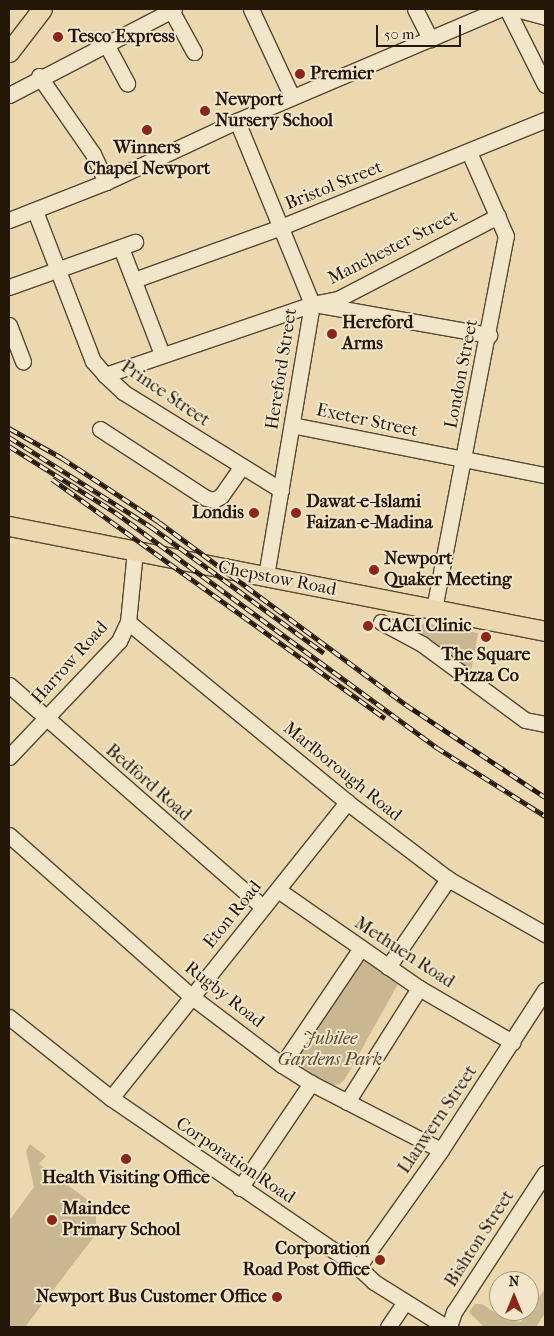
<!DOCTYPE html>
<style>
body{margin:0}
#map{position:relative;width:554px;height:1336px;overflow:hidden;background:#ebd8ae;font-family:"IM FELL French Canon",serif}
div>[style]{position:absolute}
.green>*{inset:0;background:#c9b792}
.roads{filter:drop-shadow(1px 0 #564732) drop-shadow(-1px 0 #564732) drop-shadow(0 1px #564732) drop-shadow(0 -1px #564732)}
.minor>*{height:15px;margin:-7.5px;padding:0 7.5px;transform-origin:7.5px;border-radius:7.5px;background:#f2e6ca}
.major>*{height:19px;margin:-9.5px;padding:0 9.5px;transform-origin:9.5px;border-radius:9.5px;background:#ebd8ae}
.rail>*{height:5px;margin-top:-2.5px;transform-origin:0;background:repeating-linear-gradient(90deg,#f2e6ca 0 9px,#241708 0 18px);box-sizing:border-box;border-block:1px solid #241708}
.dots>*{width:14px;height:14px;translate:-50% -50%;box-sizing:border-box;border:2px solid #f2e6ca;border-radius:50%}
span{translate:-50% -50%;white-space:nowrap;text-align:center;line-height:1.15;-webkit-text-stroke:4px #f2e6ca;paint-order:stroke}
.poi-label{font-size:18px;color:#241708;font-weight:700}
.left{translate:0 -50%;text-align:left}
.right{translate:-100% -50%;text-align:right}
.street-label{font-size:18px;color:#241708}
.park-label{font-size:18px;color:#564731;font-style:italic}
.frame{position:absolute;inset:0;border:10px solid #241708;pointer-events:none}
.north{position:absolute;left:489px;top:1271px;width:50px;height:50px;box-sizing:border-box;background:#f2e6ca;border:1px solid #a0937c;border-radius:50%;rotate:0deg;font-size:14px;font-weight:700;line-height:20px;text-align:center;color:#241708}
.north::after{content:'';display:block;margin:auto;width:18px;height:22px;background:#8f2418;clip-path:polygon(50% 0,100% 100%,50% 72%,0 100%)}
.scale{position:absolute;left:376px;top:25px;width:85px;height:22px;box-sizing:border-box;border:2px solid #241708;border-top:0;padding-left:6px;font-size:15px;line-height:18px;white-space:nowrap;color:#241708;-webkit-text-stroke:4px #f2e6ca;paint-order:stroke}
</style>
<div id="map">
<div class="green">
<i style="clip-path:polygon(426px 623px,478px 633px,471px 671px,419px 633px,421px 625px)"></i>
<i style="clip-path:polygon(365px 958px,396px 978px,398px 984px,345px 1079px,340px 1084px,333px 1085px,298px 1067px,295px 1054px,360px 959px)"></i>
<i style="clip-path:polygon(30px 1144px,46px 1156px,39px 1164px,96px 1206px,96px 1234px,25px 1327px,9px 1327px,9px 1221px,34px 1187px,26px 1151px)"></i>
<i style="clip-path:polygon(545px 1289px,545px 1313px,536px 1327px,484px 1327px,469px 1312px,475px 1304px,482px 1304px,506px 1320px,521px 1322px)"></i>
</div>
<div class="roads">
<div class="minor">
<i style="left:251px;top:9px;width:97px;rotate:65deg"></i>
<i style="left:415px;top:9px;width:34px;rotate:63deg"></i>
<i style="left:507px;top:9px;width:85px;rotate:63.4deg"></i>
<i style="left:516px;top:9px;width:30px;rotate:15deg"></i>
<i style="left:171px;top:10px;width:48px;rotate:61.3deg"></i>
<i style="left:105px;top:42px;width:47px;rotate:61.8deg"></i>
<i style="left:39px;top:76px;width:95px;rotate:55.3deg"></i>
<i style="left:93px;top:154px;width:31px;rotate:65deg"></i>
<i style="left:9px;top:95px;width:186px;rotate:-27.5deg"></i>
<i style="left:237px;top:121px;width:198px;rotate:67.7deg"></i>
<i style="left:312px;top:304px;width:277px;rotate:99.6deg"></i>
<i style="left:35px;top:211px;width:161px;rotate:68.9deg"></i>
<i style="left:93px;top:361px;width:18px;rotate:49deg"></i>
<i style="left:105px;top:375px;width:25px;rotate:43deg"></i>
<i style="left:123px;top:392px;width:186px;rotate:31.8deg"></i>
<i style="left:9px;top:220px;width:104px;rotate:-21.4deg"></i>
<i style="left:106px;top:182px;width:145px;rotate:-25deg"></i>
<i style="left:237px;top:121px;width:286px;rotate:-23.1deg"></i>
<i style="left:121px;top:248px;width:114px;rotate:68.9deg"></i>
<i style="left:134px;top:280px;width:156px;rotate:-19.8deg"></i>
<i style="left:281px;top:227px;width:285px;rotate:-22.1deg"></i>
<i style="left:9px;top:287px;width:134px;rotate:-19.7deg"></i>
<i style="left:320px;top:305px;width:172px;rotate:10.1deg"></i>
<i style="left:9px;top:325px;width:39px;rotate:69deg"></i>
<i style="left:105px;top:375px;width:219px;rotate:-18.9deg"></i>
<i style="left:312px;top:304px;width:26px;rotate:-11deg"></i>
<i style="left:338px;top:299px;width:180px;rotate:-27.4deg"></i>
<i style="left:292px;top:425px;width:258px;rotate:11.2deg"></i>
<i style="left:100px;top:429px;width:126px;rotate:33.1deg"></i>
<i style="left:206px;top:498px;width:8px;rotate:14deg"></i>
<i style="left:214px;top:500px;width:8px;rotate:-30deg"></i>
<i style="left:221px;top:496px;width:35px;rotate:-55deg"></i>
<i style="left:434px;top:609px;width:380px;rotate:-79.1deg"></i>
<i style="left:506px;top:236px;width:92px;rotate:-113.8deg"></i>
<i style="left:128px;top:622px;width:283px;rotate:39.4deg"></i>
<i style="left:347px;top:802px;width:127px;rotate:37.3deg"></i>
<i style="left:448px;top:879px;width:112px;rotate:29.6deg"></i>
<i style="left:381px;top:622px;width:47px;rotate:28.2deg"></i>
<i style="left:422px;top:644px;width:128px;rotate:36.4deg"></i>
<i style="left:525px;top:720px;width:20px;rotate:11deg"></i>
<i style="left:9px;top:685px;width:337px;rotate:41.2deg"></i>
<i style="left:9px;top:757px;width:160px;rotate:-46.5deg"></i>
<i style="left:119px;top:641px;width:21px;rotate:-65deg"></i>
<i style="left:128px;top:622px;width:71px;rotate:-84.4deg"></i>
<i style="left:9px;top:835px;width:244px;rotate:41.5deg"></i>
<i style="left:192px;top:997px;width:113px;rotate:37.1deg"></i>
<i style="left:282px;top:1065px;width:34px;rotate:32deg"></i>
<i style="left:311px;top:1083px;width:146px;rotate:27.3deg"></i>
<i style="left:278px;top:890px;width:172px;rotate:34.8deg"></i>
<i style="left:419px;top:988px;width:108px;rotate:30.1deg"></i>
<i style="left:388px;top:967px;width:107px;rotate:-55.7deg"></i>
<i style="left:9px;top:1017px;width:130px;rotate:38.5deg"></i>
<i style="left:111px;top:1098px;width:299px;rotate:34.4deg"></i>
<i style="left:358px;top:1267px;width:22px;rotate:43deg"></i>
<i style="left:374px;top:1282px;width:85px;rotate:32deg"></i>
<i style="left:282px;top:1065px;width:141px;rotate:-56deg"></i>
<i style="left:111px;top:1098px;width:379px;rotate:-51.4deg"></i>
<i style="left:347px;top:1102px;width:135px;rotate:-57.7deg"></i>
<i style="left:240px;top:1188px;width:127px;rotate:-55.9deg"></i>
<i style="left:358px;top:1267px;width:143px;rotate:-54.6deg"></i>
<i style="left:441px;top:1150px;width:191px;rotate:-57deg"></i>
<i style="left:388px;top:1327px;width:30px;rotate:-56deg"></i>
<i style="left:449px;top:1327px;width:16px;rotate:-72deg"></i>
<i style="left:454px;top:1312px;width:166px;rotate:-56.8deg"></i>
</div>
<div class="major">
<i style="left:9px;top:52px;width:54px;rotate:-52.5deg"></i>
<i style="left:9px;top:526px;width:546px;rotate:11.08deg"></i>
</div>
</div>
<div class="rail">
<i style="left:9px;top:428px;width:61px;rotate:29.5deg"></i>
<i style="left:62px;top:458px;width:116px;rotate:33.4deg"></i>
<i style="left:159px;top:522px;width:306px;rotate:36.5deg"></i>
<i style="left:405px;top:704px;width:168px;rotate:33.6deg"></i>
<i style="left:9px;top:437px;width:167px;rotate:32.3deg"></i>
<i style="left:150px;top:526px;width:215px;rotate:36.1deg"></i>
<i style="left:9px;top:446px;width:125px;rotate:31.9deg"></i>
<i style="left:115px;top:512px;width:398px;rotate:36.2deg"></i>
<i style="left:436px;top:747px;width:129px;rotate:32.3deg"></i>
<i style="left:52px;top:479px;width:410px;rotate:35.7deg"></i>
</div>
<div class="dots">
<i style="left:58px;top:37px;background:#8f2418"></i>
<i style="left:300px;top:74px;background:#8f2418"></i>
<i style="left:205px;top:111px;background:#8f2418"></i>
<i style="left:147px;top:130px;background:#8f2418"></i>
<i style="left:332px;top:334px;background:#8f2418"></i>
<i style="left:254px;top:513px;background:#8f2418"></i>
<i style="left:296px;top:513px;background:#8f2418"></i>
<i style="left:374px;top:570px;background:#8f2418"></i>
<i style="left:368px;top:626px;background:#8f2418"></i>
<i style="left:486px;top:637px;background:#8f2418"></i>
<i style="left:126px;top:1159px;background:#8f2418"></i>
<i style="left:52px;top:1220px;background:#8f2418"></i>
<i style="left:380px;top:1260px;background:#8f2418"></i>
<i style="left:277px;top:1297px;background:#8f2418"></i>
</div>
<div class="poi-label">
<span class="left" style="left:68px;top:37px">Tesco Express</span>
<span class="left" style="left:310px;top:74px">Premier</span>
<span class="left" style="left:215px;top:111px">Newport<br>Nursery School</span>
<span style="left:147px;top:159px">Winners<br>Chapel Newport</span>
<span class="left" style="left:342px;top:334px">Hereford<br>Arms</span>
<span class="left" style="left:306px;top:513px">Dawat-e-Islami<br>Faizan-e-Madina</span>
<span class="right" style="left:244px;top:513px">Londis</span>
<span class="left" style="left:384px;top:570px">Newport<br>Quaker Meeting</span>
<span class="left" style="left:379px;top:626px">CACI Clinic</span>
<span style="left:486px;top:666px">The Square<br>Pizza Co</span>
<span style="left:126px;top:1178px">Health Visiting Office</span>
<span class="left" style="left:62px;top:1220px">Maindee<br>Primary School</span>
<span class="right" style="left:370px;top:1260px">Corporation<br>Road Post Office</span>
<span class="right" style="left:267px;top:1297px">Newport Bus Customer Office</span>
</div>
<div class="street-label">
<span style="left:334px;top:186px;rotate:-22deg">Bristol Street</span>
<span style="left:393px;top:248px;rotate:-27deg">Manchester Street</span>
<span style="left:282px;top:369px;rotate:-81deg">Hereford Street</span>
<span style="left:462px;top:374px;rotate:-79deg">London Street</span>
<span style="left:165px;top:394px;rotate:34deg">Prince Street</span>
<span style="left:367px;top:421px;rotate:12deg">Exeter Street</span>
<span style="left:277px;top:579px;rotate:11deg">Chepstow Road</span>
<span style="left:70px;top:663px;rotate:-48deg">Harrow Road</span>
<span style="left:342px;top:772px;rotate:39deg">Marlborough Road</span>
<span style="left:148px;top:783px;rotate:41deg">Bedford Road</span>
<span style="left:233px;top:915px;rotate:-51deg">Eton Road</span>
<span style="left:404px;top:953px;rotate:33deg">Methuen Road</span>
<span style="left:224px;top:995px;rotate:38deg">Rugby Road</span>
<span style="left:438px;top:1120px;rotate:-56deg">Llanwern Street</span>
<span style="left:235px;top:1161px;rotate:34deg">Corporation Road</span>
<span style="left:480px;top:1239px;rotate:-57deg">Bishton Street</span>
</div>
<div class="park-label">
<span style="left:330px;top:1050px">Jubilee<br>Gardens Park</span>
</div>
<div class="frame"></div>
<div class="north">N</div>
<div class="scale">50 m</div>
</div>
